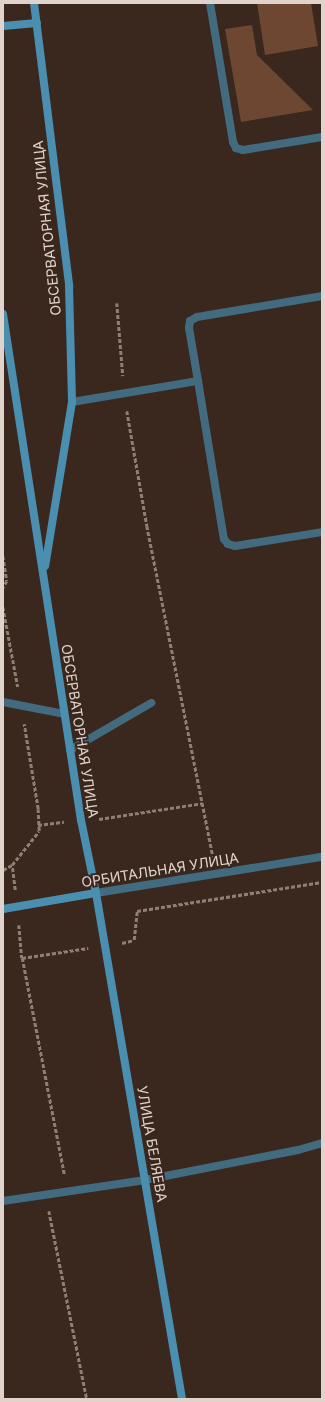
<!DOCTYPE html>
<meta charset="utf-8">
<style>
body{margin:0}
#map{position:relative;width:325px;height:1402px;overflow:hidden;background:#3a271d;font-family:Inter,sans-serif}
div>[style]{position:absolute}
.green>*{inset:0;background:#6e4732}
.path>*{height:2.5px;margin-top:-1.25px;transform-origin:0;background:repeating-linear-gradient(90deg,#8e7e75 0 4px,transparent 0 6px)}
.lane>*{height:8px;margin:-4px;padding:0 4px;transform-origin:4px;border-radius:4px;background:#436b80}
.street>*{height:8px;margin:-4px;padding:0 4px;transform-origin:4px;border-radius:4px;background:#436b80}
.secondary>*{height:8px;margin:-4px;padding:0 4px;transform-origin:4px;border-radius:4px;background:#4b8fb0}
span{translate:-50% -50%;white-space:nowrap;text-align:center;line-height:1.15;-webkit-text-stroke:4px #3a271d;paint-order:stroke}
.street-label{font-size:14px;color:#e0d3cc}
.frame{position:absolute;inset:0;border:4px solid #e0d3cc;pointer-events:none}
</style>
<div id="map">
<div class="green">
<i style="clip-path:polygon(257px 3px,311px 3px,318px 46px,265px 55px)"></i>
<i style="clip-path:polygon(252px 25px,257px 55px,313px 110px,241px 122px,225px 29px)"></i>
</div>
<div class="path">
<i style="left:117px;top:303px;width:73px;rotate:85.3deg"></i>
<i style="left:127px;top:411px;width:117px;rotate:80.1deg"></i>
<i style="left:147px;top:526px;width:337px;rotate:78.7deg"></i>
<i style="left:3px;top:556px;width:25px;rotate:81deg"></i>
<i style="left:7px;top:581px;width:8px;rotate:120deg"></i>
<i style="left:3px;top:607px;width:81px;rotate:79.4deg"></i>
<i style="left:99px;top:819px;width:105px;rotate:-8.7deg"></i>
<i style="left:38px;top:825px;width:26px;rotate:-7deg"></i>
<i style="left:3px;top:870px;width:10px;rotate:-29deg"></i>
<i style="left:15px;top:890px;width:25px;rotate:-97deg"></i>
<i style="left:12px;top:865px;width:43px;rotate:-51.5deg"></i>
<i style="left:39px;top:831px;width:22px;rotate:-93deg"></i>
<i style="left:38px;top:809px;width:86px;rotate:-99.4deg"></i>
<i style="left:19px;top:925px;width:33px;rotate:85deg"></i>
<i style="left:122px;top:943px;width:12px;rotate:-14deg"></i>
<i style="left:134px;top:940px;width:29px;rotate:-84deg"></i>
<i style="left:137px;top:911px;width:187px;rotate:-8.9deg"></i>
<i style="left:64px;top:1174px;width:220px;rotate:-101deg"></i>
<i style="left:22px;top:958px;width:67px;rotate:-8.6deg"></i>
<i style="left:49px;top:1211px;width:192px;rotate:78.6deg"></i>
</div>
<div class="lane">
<i style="left:210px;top:3px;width:141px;rotate:80.6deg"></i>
<i style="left:233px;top:142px;width:7px;rotate:63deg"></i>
<i style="left:236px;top:148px;width:7px;rotate:16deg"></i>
<i style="left:243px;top:150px;width:80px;rotate:-9.3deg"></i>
<i style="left:198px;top:381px;width:160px;rotate:80.7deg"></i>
<i style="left:224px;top:539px;width:6px;rotate:51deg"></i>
<i style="left:228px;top:544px;width:7px;rotate:16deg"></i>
<i style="left:235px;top:546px;width:88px;rotate:-9.1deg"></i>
<i style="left:72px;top:402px;width:128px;rotate:-9.5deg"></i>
<i style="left:198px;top:381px;width:54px;rotate:-99.6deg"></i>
<i style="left:189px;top:328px;width:7px;rotate:-82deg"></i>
<i style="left:190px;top:321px;width:8px;rotate:-30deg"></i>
<i style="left:197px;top:317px;width:127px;rotate:-9.5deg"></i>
<i style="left:3px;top:702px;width:62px;rotate:11.1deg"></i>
<i style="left:70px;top:750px;width:94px;rotate:-30.1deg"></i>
<i style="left:3px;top:1201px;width:144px;rotate:-8.4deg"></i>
<i style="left:145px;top:1180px;width:156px;rotate:-11.1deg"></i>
<i style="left:298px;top:1150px;width:25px;rotate:-16deg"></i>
</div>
<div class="street">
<i style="left:96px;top:893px;width:229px;rotate:-9.1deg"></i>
</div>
<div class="secondary">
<i style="left:34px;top:3px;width:285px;rotate:82.9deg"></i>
<i style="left:69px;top:286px;width:116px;rotate:88.5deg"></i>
<i style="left:72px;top:402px;width:166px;rotate:99.3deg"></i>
<i style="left:3px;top:26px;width:34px;rotate:-5deg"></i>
<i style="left:3px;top:314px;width:512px;rotate:81.24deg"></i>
<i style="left:81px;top:820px;width:75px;rotate:78.4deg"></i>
<i style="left:96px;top:893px;width:513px;rotate:80.35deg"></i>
<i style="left:3px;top:909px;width:94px;rotate:-9.8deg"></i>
</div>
<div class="street-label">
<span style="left:47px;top:228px;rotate:-96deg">ОБСЕРВАТОРНАЯ УЛИЦА</span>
<span style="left:80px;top:731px;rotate:81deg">ОБСЕРВАТОРНАЯ УЛИЦА</span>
<span style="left:160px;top:870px;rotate:-9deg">ОРБИТАЛЬНАЯ УЛИЦА</span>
<span style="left:152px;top:1144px;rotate:80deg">УЛИЦА БЕЛЯЕВА</span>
</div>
<div class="frame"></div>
</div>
